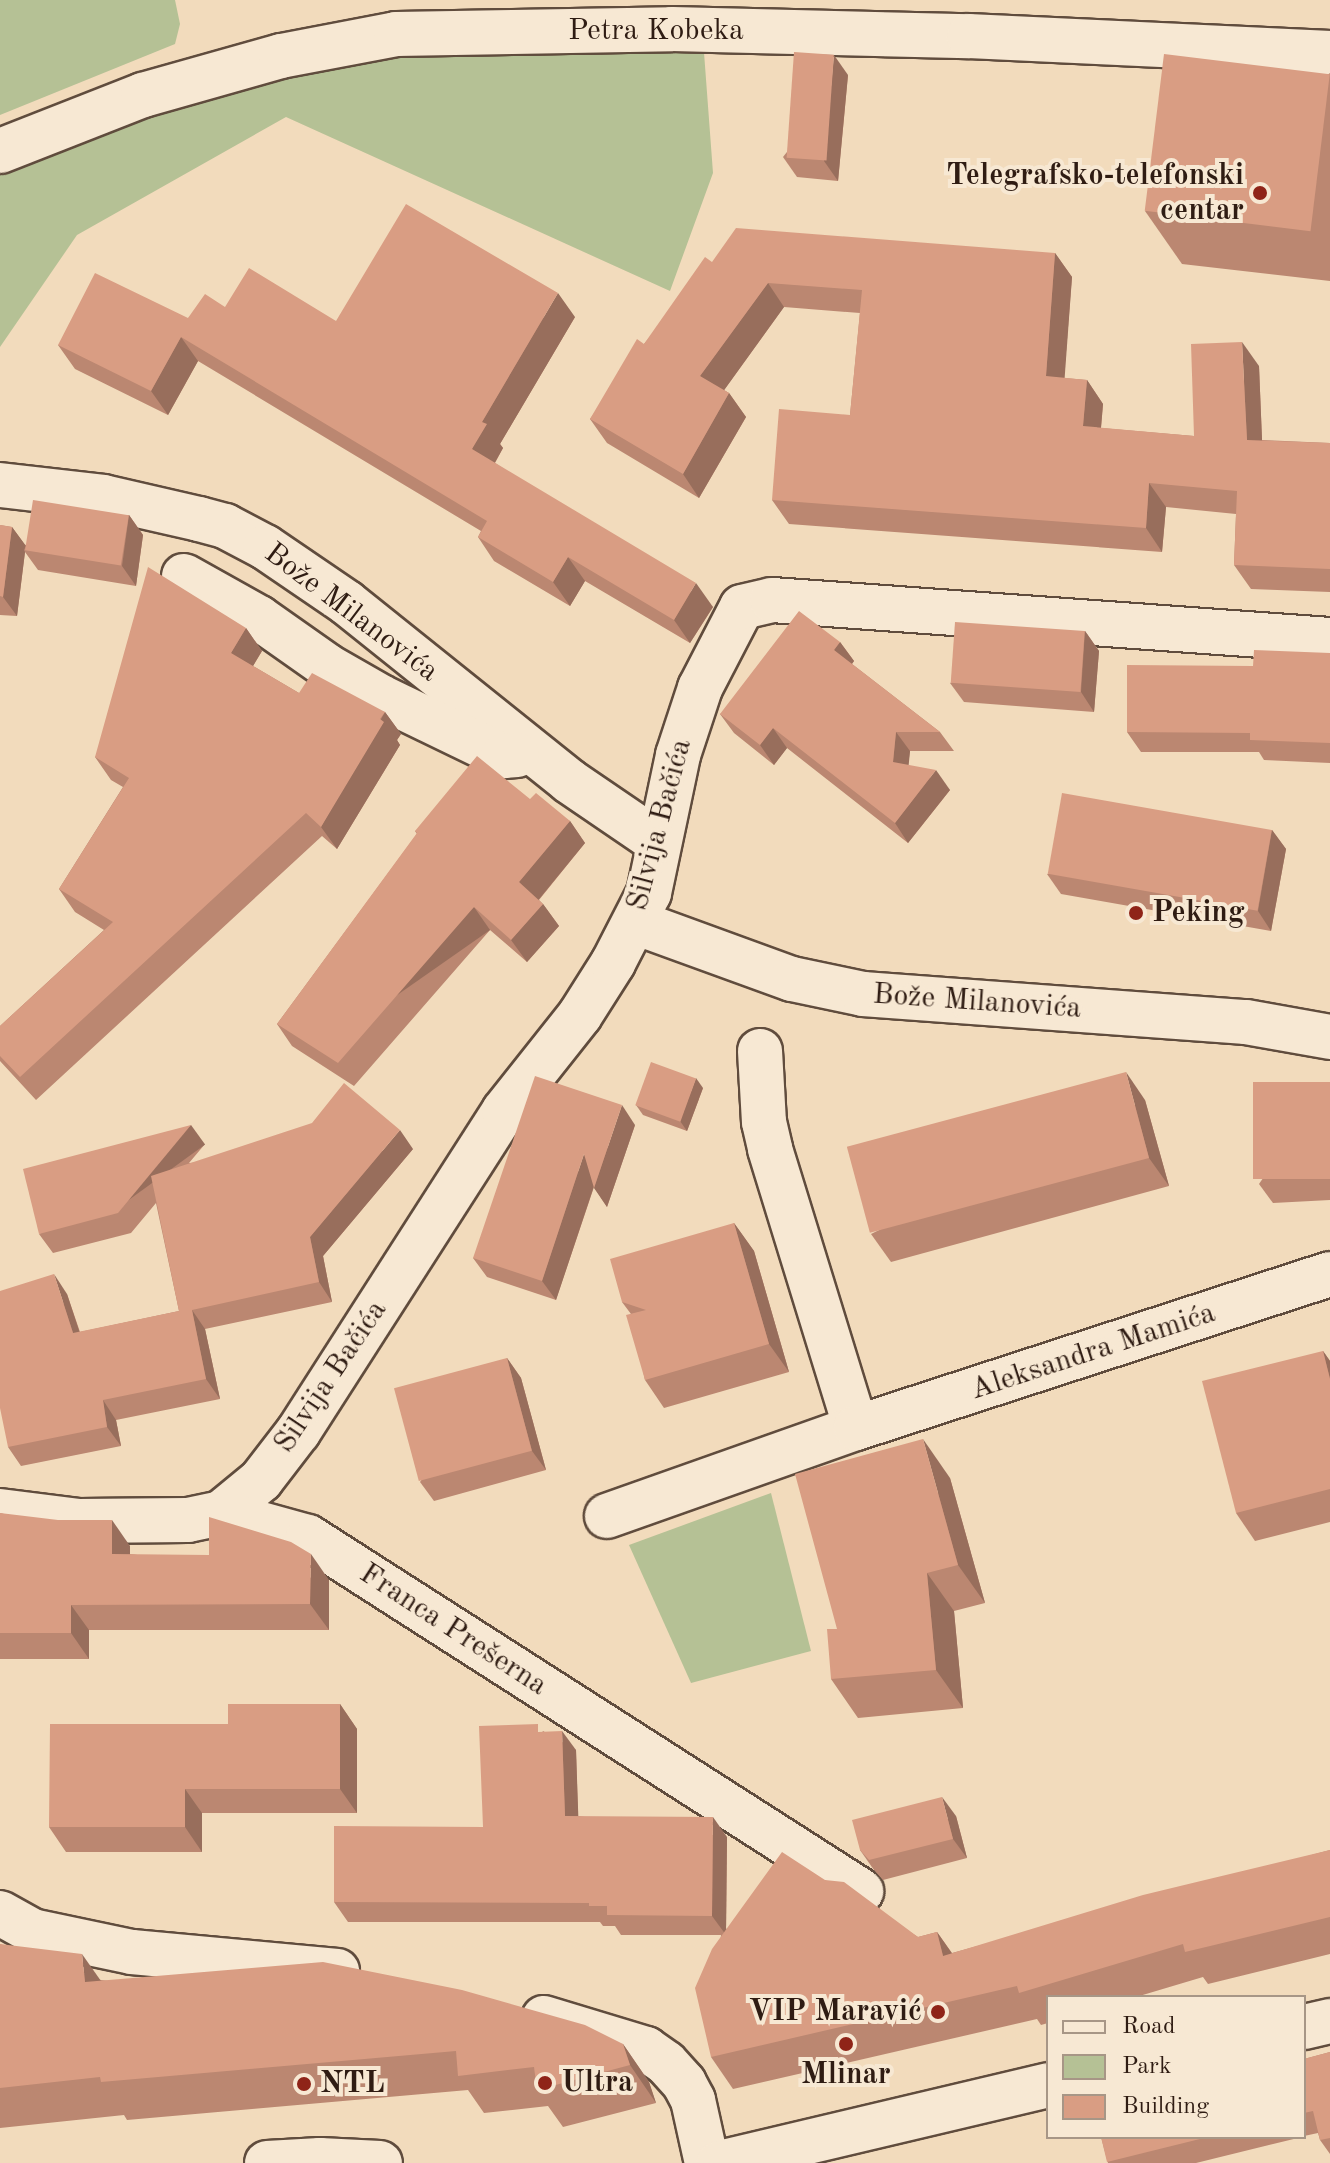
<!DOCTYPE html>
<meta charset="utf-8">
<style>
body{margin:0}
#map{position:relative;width:1330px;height:2163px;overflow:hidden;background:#f2dbbc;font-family:"Old Standard TT",serif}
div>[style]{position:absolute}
.green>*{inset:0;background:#b5c195}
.roads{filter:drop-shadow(2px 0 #604c3d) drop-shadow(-2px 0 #604c3d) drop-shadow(0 2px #604c3d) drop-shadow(0 -2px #604c3d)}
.minor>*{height:44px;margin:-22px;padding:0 22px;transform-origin:22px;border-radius:22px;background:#f7e8d3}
.secondary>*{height:44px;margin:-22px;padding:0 22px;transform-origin:22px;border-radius:22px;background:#f7e8d3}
.wall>*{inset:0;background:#bb8771}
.shaded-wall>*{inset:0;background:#986e5c;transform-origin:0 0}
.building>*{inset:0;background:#d99d83;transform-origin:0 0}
.dots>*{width:22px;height:22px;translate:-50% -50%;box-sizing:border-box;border:4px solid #f7e8d3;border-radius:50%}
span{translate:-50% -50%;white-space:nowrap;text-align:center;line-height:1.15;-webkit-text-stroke:8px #f7e8d3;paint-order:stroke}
.street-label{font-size:30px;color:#2f1c13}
.poi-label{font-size:30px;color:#2f1c13;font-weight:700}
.right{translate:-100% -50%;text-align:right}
.left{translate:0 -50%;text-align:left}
.legend{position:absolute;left:1046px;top:1995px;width:260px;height:144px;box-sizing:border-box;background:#f7e8d3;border:2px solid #a79686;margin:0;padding:10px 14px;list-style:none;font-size:24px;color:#2f1c13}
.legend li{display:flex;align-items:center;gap:16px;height:40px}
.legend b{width:40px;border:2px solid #a79686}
</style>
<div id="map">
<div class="green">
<i style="clip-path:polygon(0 0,175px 0,180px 24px,175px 44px,0 115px)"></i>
<i style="clip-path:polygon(703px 39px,713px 173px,670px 291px,286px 117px,77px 235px,0 347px,0 164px,134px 107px,386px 43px)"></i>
<i style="clip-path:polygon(771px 1493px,811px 1651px,691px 1683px,629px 1545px)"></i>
</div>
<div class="roads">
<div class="minor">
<i style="left:0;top:151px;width:154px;rotate:-21.4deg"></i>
<i style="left:143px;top:95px;width:143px;rotate:-15.8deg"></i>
<i style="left:281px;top:56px;width:117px;rotate:-10.8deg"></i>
<i style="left:396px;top:34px;width:276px;rotate:-1deg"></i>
<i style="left:672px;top:29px;width:297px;rotate:1.4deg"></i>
<i style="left:969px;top:36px;width:361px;rotate:2.7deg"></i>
<i style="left:0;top:485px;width:104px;rotate:6.6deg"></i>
<i style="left:103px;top:497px;width:98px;rotate:12.9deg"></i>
<i style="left:199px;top:519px;width:27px;rotate:15deg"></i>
<i style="left:225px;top:526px;width:45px;rotate:27.7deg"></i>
<i style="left:265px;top:547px;width:99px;rotate:34.3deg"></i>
<i style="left:347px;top:603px;width:285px;rotate:38.7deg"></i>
<i style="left:569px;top:781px;width:107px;rotate:34.3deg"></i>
<i style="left:184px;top:576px;width:86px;rotate:29.2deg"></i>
<i style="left:259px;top:618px;width:83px;rotate:35.2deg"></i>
<i style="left:327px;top:666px;width:62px;rotate:29.9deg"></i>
<i style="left:381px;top:697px;width:136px;rotate:25.8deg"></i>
<i style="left:503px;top:756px;width:14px;rotate:-4deg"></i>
<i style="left:635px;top:922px;width:167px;rotate:20deg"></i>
<i style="left:792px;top:979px;width:73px;rotate:11.9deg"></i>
<i style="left:863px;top:994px;width:384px;rotate:4.2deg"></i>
<i style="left:1246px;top:1022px;width:85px;rotate:10.1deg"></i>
<i style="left:760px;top:1051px;width:71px;rotate:86.8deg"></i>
<i style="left:764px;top:1122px;width:28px;rotate:77deg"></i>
<i style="left:770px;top:1149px;width:292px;rotate:72.9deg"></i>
<i style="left:0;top:1511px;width:80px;rotate:7.2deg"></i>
<i style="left:79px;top:1521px;width:109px;rotate:-0.5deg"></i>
<i style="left:188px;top:1520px;width:34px;rotate:-12deg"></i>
<i style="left:221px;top:1513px;width:90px;rotate:15.4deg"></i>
<i style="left:308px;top:1537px;width:657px;rotate:32.63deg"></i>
<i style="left:221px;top:1513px;width:52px;rotate:-39.5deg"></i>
<i style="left:261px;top:1480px;width:61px;rotate:-52.4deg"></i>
<i style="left:298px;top:1432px;width:381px;rotate:-57.3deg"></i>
<i style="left:504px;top:1111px;width:122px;rotate:-51.6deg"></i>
<i style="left:580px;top:1015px;width:62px;rotate:-57.6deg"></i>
<i style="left:613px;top:963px;width:79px;rotate:-62.8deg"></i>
<i style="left:649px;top:893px;width:141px;rotate:-78.1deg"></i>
<i style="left:678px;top:755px;width:71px;rotate:-71.8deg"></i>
<i style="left:700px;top:688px;width:91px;rotate:-62.6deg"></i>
<i style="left:742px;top:607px;width:31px;rotate:-13deg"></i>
<i style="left:772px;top:600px;width:559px;rotate:4.1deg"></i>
<i style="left:607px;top:1516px;width:264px;rotate:-19.5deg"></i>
<i style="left:856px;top:1428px;width:498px;rotate:-18deg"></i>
<i style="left:0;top:1913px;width:37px;rotate:29deg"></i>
<i style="left:32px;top:1931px;width:102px;rotate:11.9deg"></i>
<i style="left:132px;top:1952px;width:206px;rotate:5.3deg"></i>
<i style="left:544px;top:2018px;width:107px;rotate:16.9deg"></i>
<i style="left:646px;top:2049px;width:24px;rotate:35deg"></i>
<i style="left:666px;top:2063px;width:27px;rotate:48deg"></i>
<i style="left:684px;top:2083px;width:19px;rotate:62deg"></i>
<i style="left:693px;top:2100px;width:65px;rotate:77.5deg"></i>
</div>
<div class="secondary">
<i style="left:1304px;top:2027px;width:27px;rotate:-13deg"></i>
<i style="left:267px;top:2163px;width:53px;rotate:-3.2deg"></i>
<i style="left:320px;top:2160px;width:60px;rotate:2.9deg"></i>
<i style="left:719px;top:2163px;width:338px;rotate:-13.3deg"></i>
</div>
</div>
<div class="wall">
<i style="clip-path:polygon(1330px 73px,1330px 281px,1182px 264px,1145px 211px)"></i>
<i style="clip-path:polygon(848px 75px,838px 181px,797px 177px,783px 157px)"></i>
<i style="clip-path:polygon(1055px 253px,1072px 277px,1064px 378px,1087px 380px,1103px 404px,1101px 428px,1194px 436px,1259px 366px,1262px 440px,1330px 443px,1330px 592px,1251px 589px,1234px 565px,1236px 514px,1166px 507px,1162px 552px,789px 524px,772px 500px,850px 415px,860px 313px,784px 307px,724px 390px,729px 393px,746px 417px,699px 498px,607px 443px,590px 419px,644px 344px,712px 262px)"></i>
<i style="clip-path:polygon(225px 307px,336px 321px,575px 317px,500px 444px,503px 448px,495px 463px,713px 607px,690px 643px,585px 581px,570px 606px,494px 561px,478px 537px,481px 531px,198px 361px,168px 415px,75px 369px,58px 345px,188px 318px)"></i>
<i style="clip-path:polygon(129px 515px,143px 535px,136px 586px,38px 570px,25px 552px,17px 616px,0 615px,0 525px,12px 527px,25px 545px)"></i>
<i style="clip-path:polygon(246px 628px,262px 651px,253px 666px,299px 693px,385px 712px,401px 734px,397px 740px,400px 745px,337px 849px,322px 836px,36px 1100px,0 1061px,0 1026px,104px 930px,75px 912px,59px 889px,123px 787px,111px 780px,95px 757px)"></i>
<i style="clip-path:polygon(1085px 631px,1099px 651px,1094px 712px,964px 702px,950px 683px)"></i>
<i style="clip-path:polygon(840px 642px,854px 661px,852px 664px,940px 732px,954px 751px,910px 751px,908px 765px,950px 790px,908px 843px,787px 748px,774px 765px,734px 733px,720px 714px)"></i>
<i style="clip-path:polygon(1330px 653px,1330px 763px,1264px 760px,1259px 752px,1141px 752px,1127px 732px,1253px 666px)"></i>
<i style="clip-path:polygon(530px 799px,570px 821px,585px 843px,539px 900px,543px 904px,559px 926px,527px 962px,490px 930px,354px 1086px,292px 1046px,277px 1024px,417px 834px,415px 831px)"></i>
<i style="clip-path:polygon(1272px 830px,1286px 849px,1271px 931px,1061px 894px,1047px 874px)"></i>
<i style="clip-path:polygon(1330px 1082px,1330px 1200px,1273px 1203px,1259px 1184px)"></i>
<i style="clip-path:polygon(703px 1088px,687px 1131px,643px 1115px,636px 1105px)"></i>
<i style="clip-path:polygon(1145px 1100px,1169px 1186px,891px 1262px,871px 1234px)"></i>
<i style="clip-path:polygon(635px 1125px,607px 1207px,594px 1187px,556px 1300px,487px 1277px,473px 1258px)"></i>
<i style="clip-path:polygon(205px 1144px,189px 1163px,413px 1149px,323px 1256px,332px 1302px,205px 1329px,220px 1399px,116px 1420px,121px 1446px,21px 1466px,8px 1447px,67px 1294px,80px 1332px,179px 1311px,156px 1203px,131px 1233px,53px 1253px,39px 1234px)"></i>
<i style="clip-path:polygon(734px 1223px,754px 1251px,789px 1372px,664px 1408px,645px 1380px,631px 1314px,622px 1302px)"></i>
<i style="clip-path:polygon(1323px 1351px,1330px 1361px,1330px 1522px,1255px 1541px,1236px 1513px)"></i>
<i style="clip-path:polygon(507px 1358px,521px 1378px,546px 1470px,434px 1501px,420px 1482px)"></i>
<i style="clip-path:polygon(950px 1478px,985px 1603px,954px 1611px,963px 1708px,858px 1718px,831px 1679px,837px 1629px)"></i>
<i style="clip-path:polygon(0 1513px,130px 1546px,130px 1554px,329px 1580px,329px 1630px,89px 1630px,89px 1659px,0 1659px)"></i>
<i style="clip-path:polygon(340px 1704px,357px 1729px,357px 1813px,202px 1813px,202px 1852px,66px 1852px,49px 1827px,228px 1724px)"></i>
<i style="clip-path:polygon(543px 1731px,576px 1750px,578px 1816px,727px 1837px,726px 1929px,825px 1880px,918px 1937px,937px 1932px,952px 1953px,1330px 1850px,1330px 1954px,1208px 1984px,1203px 1977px,1136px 1997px,1048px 1997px,1048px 2023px,1041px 2025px,1037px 2019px,733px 2089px,711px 2057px,721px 1935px,621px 1935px,615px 1926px,603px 1926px,600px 1922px,348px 1922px,334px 1902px,483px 1827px)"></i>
<i style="clip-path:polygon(956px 1816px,967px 1858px,883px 1880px,874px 1870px,860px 1850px)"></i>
<i style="clip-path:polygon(0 1944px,101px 1980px,623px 2044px,649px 2082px,656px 2103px,563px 2127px,548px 2106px,484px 2113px,468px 2090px,127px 2120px,124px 2115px,0 2128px)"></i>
<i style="clip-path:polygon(1330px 2052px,1330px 2154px,1320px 2140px,1318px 2133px,1304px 2136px,1304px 2059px)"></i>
<i style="clip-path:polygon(1101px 2137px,1302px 2137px,1196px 2163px,1108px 2163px)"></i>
</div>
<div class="shaded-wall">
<i style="clip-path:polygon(834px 55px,848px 75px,838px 181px,824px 161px)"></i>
<i style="clip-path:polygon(1055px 253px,1072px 277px,1063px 400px,1046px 376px)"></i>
<i style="clip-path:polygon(768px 283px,784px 307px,717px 400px,700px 376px)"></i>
<i style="clip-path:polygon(558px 293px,575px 317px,500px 444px,503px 448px,489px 473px,472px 449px,482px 422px)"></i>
<i style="clip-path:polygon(181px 337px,198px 361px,168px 415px,151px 391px)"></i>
<i style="clip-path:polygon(1242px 342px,1259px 366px,1263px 464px,1247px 440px)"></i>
<i style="clip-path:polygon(1087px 380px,1103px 404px,1099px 450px,1083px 426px)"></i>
<i style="clip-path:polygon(729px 393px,746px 417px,699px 498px,683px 474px)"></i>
<i style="clip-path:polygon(1149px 483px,1166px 507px,1162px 552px,1146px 528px)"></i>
<i style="clip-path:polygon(129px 515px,143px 535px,136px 586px,122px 566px)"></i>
<i style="clip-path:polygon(12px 527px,26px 546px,24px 550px,25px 552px,17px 616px,3px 597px)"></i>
<i style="clip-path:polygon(568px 557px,585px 581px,570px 606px,553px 582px)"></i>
<i style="clip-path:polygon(696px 583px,713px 607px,690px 643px,674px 620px)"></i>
<i style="clip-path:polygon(246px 628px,262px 651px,247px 676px,231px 653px)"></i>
<i style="clip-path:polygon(1085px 631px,1099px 651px,1094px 712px,1081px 692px)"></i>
<i style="clip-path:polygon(840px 642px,854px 661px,848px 669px,834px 650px)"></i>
<i style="clip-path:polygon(385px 712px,401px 734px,397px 740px,400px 745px,337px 849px,321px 827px)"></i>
<i style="clip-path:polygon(773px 728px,787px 748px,774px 765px,760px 745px)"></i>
<i style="clip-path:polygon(896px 732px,910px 751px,907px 782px,893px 762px)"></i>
<i style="clip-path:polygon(936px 770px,950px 790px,908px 843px,895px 823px)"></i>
<i style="clip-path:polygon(570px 821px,585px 843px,535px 904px,519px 882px)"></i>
<i style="clip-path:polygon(1272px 830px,1286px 849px,1271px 931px,1258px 911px)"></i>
<i style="clip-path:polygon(543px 904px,559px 926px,527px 962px,511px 940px)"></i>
<i style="left:474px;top:907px;width:28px;height:207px;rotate:55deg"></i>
<i style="clip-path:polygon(1126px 1072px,1145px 1100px,1169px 1186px,1149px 1158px)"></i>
<i style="clip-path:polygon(696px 1078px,703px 1088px,687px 1131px,680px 1121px)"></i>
<i style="clip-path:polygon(622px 1105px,635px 1125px,607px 1207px,594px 1188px)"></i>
<i style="left:191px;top:1125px;width:24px;height:114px;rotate:54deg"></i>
<i style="clip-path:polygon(400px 1130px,413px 1149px,323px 1256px,332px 1302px,319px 1282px,310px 1237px)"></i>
<i style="clip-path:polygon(584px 1154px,598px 1174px,556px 1300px,542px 1281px)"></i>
<i style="clip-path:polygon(734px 1223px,754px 1251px,789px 1372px,769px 1344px)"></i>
<i style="clip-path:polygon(54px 1274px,67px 1294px,86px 1352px,73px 1333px)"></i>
<i style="clip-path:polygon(192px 1310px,205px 1329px,220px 1399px,206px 1379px)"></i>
<i style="clip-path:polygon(1323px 1351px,1330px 1361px,1330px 1379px)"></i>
<i style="clip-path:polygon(507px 1358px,521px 1378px,546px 1470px,532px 1451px)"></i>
<i style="clip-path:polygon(103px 1400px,116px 1420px,121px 1446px,107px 1427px)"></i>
<i style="clip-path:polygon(923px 1439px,950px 1478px,985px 1603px,958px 1565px)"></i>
<i style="clip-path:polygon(112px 1520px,130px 1546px,130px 1580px,112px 1554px)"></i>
<i style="clip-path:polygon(311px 1554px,329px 1580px,329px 1630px,310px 1604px)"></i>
<i style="clip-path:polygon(927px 1573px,954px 1611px,963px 1708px,936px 1670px)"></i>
<i style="clip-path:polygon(71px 1605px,89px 1630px,89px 1659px,71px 1633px)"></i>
<i style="clip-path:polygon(340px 1704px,357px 1729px,357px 1813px,340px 1789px)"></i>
<i style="clip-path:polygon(562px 1731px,576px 1750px,579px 1836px,565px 1816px)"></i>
<i style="clip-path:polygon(185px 1789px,202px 1813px,202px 1852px,185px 1827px)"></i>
<i style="clip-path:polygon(942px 1797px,956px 1816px,967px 1858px,953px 1839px)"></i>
<i style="clip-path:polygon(713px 1817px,727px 1837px,726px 1935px,712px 1916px)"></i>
<i style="clip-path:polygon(937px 1932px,960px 1965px,943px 1956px)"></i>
<i style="clip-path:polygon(82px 1954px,108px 1991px,85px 1982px)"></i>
<i style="clip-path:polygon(623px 2044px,649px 2082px,656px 2103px,630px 2065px)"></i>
</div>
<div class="building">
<i style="left:794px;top:52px;width:40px;height:106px;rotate:4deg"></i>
<i style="left:1164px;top:54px;width:167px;height:158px;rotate:7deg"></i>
<i style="clip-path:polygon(406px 204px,558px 293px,482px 422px,487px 424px,472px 449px,696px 583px,674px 620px,568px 557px,553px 582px,478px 537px,487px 521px,181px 337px,151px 391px,58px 345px,95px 273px,188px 318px,205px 294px,225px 307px,249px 268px,336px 321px)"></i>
<i style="clip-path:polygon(736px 228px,1055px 253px,1046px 376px,1087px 380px,1083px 426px,1194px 436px,1191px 344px,1242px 342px,1247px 440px,1330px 443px,1330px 569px,1234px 565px,1237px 491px,1149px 483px,1146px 528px,772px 500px,779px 409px,850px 415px,862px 290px,768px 283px,700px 376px,729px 393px,683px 474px,590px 419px,637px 339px,644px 344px,705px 257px,712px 262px)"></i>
<i style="left:33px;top:500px;width:97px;height:51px;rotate:9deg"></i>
<i style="clip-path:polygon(0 525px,12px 527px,3px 597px,0 596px)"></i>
<i style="clip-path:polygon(148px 567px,246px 628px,231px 653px,299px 693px,312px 673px,385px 712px,380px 719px,384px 722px,321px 827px,306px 813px,20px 1077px,0 1056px,0 1026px,113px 922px,59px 889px,129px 778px,95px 757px)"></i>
<i style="clip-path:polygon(799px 611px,840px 642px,834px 650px,940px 732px,896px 732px,893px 762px,936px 770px,895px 823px,773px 728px,760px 745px,720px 714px)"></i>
<i style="left:955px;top:622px;width:130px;height:61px;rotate:4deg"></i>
<i style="clip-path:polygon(1254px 650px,1330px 653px,1330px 743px,1250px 740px,1250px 733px,1127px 732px,1127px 665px,1253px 666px)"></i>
<i style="clip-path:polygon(477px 756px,530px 799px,536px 793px,570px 821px,519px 882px,543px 904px,511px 940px,474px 907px,338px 1063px,277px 1024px,417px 833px,415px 831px)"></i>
<i style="left:1062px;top:793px;width:213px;height:82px;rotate:10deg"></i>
<i style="left:651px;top:1062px;width:48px;height:46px;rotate:20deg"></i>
<i style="left:1126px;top:1072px;width:89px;height:289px;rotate:75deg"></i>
<i style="clip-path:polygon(535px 1076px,622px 1105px,594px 1188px,584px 1154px,542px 1281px,473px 1258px)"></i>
<i style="left:1330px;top:1082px;width:97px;height:77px;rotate:90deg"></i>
<i style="clip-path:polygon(344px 1083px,400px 1130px,310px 1237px,319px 1282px,192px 1310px,206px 1379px,103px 1400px,107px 1427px,8px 1447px,0 1408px,0 1291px,54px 1274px,73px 1333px,179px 1311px,151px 1176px,312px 1123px)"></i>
<i style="clip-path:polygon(191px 1125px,118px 1213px,39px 1234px,23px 1169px)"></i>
<i style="clip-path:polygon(734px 1223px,769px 1344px,645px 1380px,626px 1315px,646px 1310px,622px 1302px,610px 1259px)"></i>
<i style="clip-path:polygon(1323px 1351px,1330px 1379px,1330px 1489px,1236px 1513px,1202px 1381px)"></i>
<i style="left:507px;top:1358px;width:96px;height:117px;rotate:75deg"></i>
<i style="clip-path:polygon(923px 1439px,958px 1565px,927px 1573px,936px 1670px,831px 1679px,827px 1629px,837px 1629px,795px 1474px)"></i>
<i style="clip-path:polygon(0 1513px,58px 1520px,112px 1520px,112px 1554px,209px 1555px,209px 1517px,291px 1542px,311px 1554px,310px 1604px,71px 1605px,71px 1633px,0 1633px)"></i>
<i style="clip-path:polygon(228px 1704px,340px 1704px,340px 1789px,185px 1789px,185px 1827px,49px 1827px,50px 1724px,228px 1724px)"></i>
<i style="clip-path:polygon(538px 1724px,538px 1732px,562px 1731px,565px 1816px,713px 1817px,712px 1916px,607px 1915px,607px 1906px,589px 1906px,589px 1903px,334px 1902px,334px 1826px,483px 1827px,479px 1726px)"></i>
<i style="clip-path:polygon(942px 1797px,953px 1839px,869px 1860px,860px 1850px,852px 1820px)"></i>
<i style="clip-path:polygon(1330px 1850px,1330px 1917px,1185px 1952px,1183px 1944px,1019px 1993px,1017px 1986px,711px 2057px,695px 1988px,712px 1949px,782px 1852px,825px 1880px,844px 1882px,918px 1937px,937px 1932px,943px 1956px,1143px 1895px)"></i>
<i style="clip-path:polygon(0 1944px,82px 1954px,85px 1982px,323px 1962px,462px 1990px,585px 2025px,623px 2044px,630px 2065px,537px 2090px,534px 2067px,458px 2076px,456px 2051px,101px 2082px,100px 2077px,0 2088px)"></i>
<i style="clip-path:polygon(1330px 2052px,1330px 2138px,1320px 2140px,1313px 2111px,1304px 2113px,1304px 2059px)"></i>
<i style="clip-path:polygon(1101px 2137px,1208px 2137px,1107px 2162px)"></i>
</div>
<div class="dots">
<i style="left:1260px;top:193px;background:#8f2418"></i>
<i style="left:1136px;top:913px;background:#8f2418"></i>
<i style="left:938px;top:2012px;background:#8f2418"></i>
<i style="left:846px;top:2044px;background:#8f2418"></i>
<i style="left:545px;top:2083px;background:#8f2418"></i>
<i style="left:304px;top:2084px;background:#8f2418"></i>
</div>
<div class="street-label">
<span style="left:656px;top:31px">Petra Kobeka</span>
<span style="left:351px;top:613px;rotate:37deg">Bože Milanovića</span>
<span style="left:660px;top:825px;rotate:-75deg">Silvija Bačića</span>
<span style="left:977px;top:1002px;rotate:4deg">Bože Milanovića</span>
<span style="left:1093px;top:1352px;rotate:-18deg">Aleksandra Mamića</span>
<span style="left:331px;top:1377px;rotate:-56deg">Silvija Bačića</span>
<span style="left:453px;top:1630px;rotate:33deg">Franca Prešerna</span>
</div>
<div class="poi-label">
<span class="right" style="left:1244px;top:193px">Telegrafsko-telefonski<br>centar</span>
<span class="left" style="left:1152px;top:913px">Peking</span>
<span class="right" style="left:922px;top:2012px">VIP Maravić</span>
<span style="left:846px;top:2075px">Mlinar</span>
<span class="left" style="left:561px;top:2083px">Ultra</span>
<span class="left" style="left:320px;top:2084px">NTL</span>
</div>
<ul class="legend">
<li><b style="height:10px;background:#f7e8d3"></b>Road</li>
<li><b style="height:22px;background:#b5c195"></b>Park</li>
<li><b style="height:22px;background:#d99d83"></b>Building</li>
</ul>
</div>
